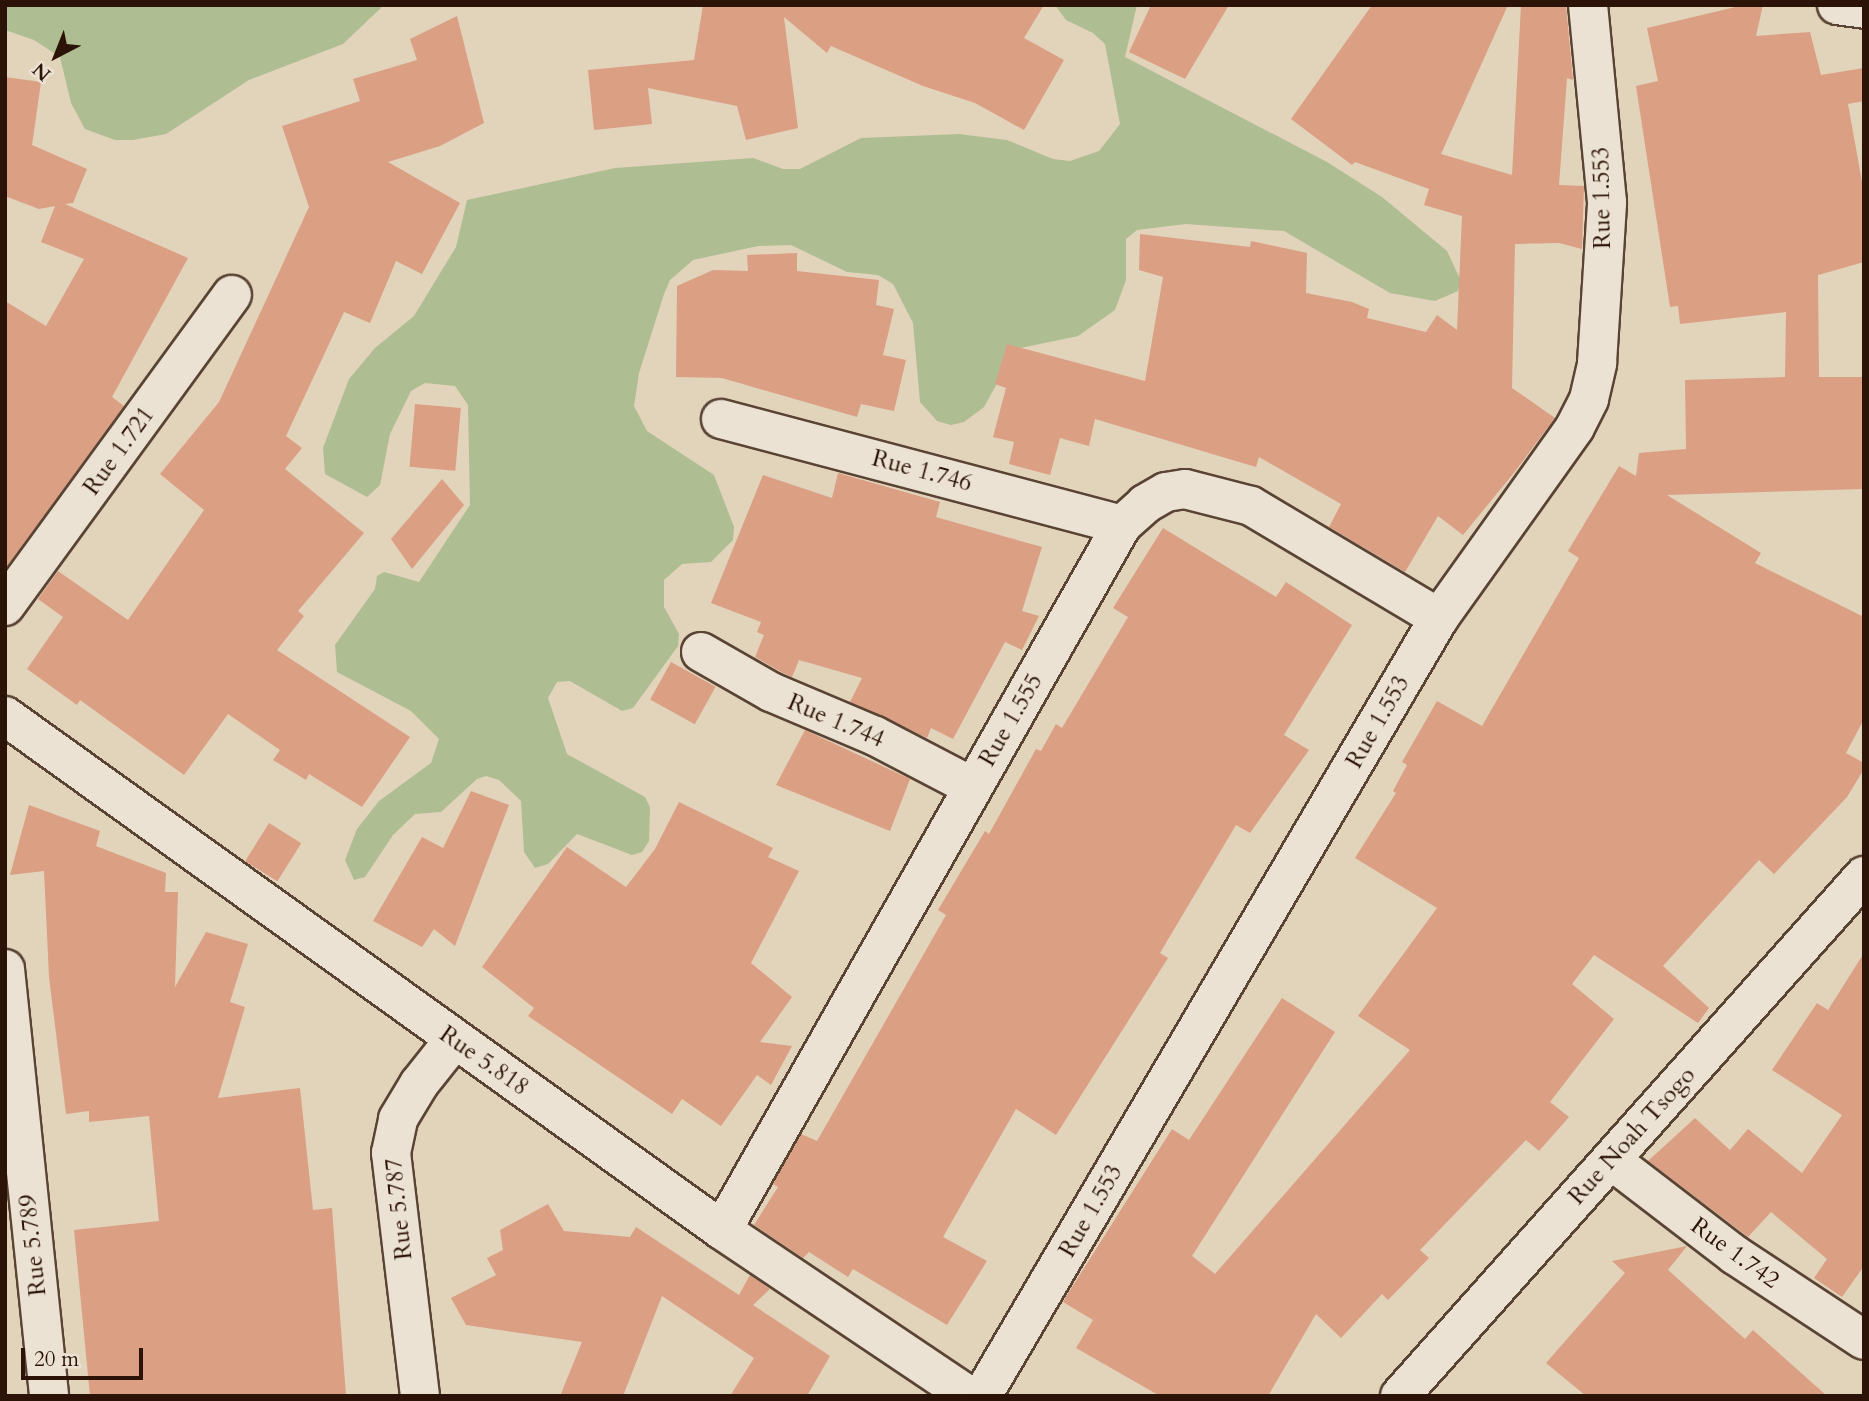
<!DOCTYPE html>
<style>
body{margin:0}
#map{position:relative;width:1869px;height:1401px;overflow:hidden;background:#e2d3bb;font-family:Cardo,serif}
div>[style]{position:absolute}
.green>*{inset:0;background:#afbd93}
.building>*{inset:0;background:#db9f84;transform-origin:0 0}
.roads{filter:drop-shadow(2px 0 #594434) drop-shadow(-2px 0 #594434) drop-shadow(0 2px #594434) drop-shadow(0 -2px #594434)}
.minor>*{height:38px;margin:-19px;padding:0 19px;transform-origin:19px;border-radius:19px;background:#ece2d3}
.secondary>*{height:38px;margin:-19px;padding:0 19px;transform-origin:19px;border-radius:19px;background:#ece2d3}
span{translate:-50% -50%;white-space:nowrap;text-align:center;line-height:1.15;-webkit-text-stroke:5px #ece2d3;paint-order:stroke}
.street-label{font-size:24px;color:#2b1407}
.frame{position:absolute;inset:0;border:7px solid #2b1407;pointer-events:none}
.north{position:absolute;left:21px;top:21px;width:70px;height:70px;-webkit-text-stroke:5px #ece2d3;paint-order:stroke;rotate:222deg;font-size:19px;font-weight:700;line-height:28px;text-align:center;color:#2b1407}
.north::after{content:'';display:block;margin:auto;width:24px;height:32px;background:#2b1407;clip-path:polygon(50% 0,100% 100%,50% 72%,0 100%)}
.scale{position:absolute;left:21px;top:1348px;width:122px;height:32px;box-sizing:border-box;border:4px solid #2b1407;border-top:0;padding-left:9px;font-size:21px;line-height:24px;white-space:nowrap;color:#2b1407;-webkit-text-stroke:5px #ece2d3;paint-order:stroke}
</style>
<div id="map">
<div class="green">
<i style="clip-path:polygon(5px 5px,384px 5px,343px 44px,249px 80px,166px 134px,133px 140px,115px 140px,85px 129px,71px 103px,60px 57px,34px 40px,5px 30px)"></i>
<i style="clip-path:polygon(1055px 5px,1137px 5px,1125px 57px,1327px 162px,1382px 197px,1447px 251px,1461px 281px,1458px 291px,1435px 301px,1390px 293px,1284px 231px,1186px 224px,1137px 230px,1126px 239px,1126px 280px,1115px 310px,1078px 336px,1016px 349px,984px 407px,964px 422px,951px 425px,937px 421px,920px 402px,913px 323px,893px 284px,878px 275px,847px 272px,791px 245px,758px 246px,693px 260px,670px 280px,664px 294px,639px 373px,634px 406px,647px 431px,714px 475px,734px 527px,733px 540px,711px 562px,682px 564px,664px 580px,664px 607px,679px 634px,678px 646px,633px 708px,622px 711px,570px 681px,557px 682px,548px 698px,567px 754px,645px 797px,650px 807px,649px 841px,642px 852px,632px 855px,577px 834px,548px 864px,535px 868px,524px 852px,521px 801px,499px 780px,486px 776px,477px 779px,441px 812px,415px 814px,393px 835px,365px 877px,354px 880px,345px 860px,357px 829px,379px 801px,431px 763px,439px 739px,411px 711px,337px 672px,335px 645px,375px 589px,377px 576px,384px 572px,419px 582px,470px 505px,468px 405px,455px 386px,425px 383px,411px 391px,390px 434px,380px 485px,367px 497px,325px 474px,323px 448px,349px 379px,375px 348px,414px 316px,456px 247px,467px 200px,615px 168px,753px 158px,783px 169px,800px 169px,861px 138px,959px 134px,1007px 140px,1053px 159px,1070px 161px,1099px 151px,1120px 124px,1105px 44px,1093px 33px,1066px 20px)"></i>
</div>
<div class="building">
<i style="clip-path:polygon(703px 5px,1044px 5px,1024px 38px,1064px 60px,1024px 130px,975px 103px,923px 86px,831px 46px,827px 53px,784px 17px,798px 128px,746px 140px,737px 106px,648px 88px,652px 124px,594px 130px,588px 70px,694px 60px)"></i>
<i style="clip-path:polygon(1151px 5px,1229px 5px,1185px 79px,1129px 52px)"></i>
<i style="clip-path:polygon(1372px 5px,1508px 5px,1441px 154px,1512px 175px,1521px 5px,1566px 5px,1573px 80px,1567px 78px,1559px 185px,1584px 186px,1582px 249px,1559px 243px,1515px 244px,1512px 388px,1555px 418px,1513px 474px,1463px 535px,1438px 516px,1405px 572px,1329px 527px,1341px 504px,1259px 457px,1256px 467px,1095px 419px,1089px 446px,1060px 438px,1050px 475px,1009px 464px,1014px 442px,993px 437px,1006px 388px,995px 384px,1007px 344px,1145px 381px,1163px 277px,1139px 270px,1140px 234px,1250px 247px,1251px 241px,1307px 253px,1306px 293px,1352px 302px,1369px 309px,1367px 318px,1426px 332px,1437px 315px,1457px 330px,1462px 216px,1424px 205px,1429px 189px,1355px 162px,1352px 165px,1291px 119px)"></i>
<i style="clip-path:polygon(1744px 5px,1763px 5px,1756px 36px,1810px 32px,1821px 75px,1864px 68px,1864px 101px,1848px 104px,1864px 193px,1864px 262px,1818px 275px,1819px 377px,1864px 377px,1864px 489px,1667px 495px,1761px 553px,1755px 563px,1864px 617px,1864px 719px,1846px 753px,1864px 763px,1864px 769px,1847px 797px,1774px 874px,1759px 860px,1663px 966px,1709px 1008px,1698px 1023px,1594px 955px,1572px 984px,1614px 1019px,1550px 1102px,1569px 1117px,1539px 1151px,1526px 1140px,1420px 1250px,1429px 1258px,1388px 1300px,1382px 1294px,1341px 1338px,1316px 1314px,1268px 1396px,1160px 1396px,1076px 1348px,1093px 1320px,1063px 1302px,1067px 1295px,1172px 1129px,1189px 1140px,1282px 998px,1335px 1032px,1192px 1256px,1215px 1274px,1410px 1050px,1358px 1016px,1437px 908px,1355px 858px,1396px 793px,1393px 791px,1407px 765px,1402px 762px,1437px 701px,1482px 726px,1579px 558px,1568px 551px,1619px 466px,1636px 476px,1639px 453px,1686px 449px,1685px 380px,1785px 377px,1786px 312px,1680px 324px,1678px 306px,1670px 307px,1636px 86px,1658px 81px,1647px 28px)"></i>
<i style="clip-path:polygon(457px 16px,484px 123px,440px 146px,388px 162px,460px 203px,422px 274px,396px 261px,370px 323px,344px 312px,286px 436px,302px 448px,285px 469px,364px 533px,298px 611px,304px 616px,277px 650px,410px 737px,362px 807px,309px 774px,306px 780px,273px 760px,280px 750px,228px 714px,184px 775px,80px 700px,77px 705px,27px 669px,63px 617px,38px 599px,58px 571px,128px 620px,204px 510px,160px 474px,219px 402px,309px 207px,282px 126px,360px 101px,353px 79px,417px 60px,410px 39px)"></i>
<i style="clip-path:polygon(5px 77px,41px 82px,32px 145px,87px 169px,73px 203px,65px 204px,188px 258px,112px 397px,124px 406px,5px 569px,5px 301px,46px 326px,84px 259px,41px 242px,55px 206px,39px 209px,5px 196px)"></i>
<i style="clip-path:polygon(797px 253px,797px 271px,879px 280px,876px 305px,894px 309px,883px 355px,906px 360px,894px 411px,861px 404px,857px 417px,722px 378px,676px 377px,677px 286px,713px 270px,748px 271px,747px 255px)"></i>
<i style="left:415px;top:404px;width:46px;height:63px;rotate:5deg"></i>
<i style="clip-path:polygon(838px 473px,940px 502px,936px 517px,1042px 547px,1022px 611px,1039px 616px,1022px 650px,1005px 642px,953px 739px,931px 728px,927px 738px,850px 702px,862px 678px,799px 660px,792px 677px,781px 672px,755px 657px,764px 635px,757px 632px,761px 622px,711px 603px,763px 475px,832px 498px)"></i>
<i style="clip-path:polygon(442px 479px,464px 505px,412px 569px,391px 539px)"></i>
<i style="clip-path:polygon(1163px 528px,1276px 597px,1286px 582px,1352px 625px,1284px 735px,1309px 750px,1250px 833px,1236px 825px,1160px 953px,1168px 958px,1056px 1135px,1016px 1109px,943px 1237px,987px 1261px,947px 1325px,853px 1269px,848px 1277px,809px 1252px,803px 1258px,754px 1225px,778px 1187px,773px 1184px,801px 1134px,817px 1141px,946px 915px,938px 910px,985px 831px,989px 834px,1036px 749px,1041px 751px,1056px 724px,1062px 728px,1128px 617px,1113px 608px)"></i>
<i style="left:671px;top:662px;width:51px;height:43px;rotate:29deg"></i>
<i style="clip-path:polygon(805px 730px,910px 779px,890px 831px,776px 785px)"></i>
<i style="clip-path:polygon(471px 791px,509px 805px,455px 946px,434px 929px,422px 947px,373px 921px,422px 837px,443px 848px)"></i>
<i style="clip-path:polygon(679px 802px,773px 848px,768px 857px,799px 871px,751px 963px,792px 997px,760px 1042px,792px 1046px,771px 1085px,757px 1075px,721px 1126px,682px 1099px,672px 1114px,528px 1016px,534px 1008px,482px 967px,567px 847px,626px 887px,655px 849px)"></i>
<i style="clip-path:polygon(29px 805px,100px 831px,96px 846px,166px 873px,165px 892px,178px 892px,175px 987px,206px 932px,248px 944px,230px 1002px,245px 1007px,218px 1098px,300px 1088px,313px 1210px,332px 1208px,346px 1396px,90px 1396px,74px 1230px,159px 1221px,149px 1116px,89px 1122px,89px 1111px,66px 1114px,49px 977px,44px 871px,10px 875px)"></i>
<i style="left:269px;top:823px;width:38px;height:45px;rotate:32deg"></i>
<i style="clip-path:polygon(1864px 953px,1864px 1266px,1842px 1297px,1814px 1278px,1827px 1259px,1771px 1212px,1748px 1237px,1648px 1161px,1695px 1118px,1730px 1150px,1748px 1129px,1802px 1173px,1842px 1115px,1772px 1070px,1817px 1003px,1828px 1010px)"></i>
<i style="clip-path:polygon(548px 1204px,564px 1231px,630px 1237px,636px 1227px,739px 1295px,750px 1275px,770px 1289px,753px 1305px,830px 1356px,807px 1396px,730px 1396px,754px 1358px,662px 1296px,623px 1396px,560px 1396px,582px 1342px,466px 1325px,451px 1298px,496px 1275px,487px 1258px,503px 1250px,500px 1230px)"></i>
<i style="clip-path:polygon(1687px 1246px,1668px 1270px,1745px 1339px,1753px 1330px,1827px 1396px,1586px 1396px,1546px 1363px,1625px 1273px,1612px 1261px)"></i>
</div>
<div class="roads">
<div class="minor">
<i style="left:1837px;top:5px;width:27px;rotate:8deg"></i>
<i style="left:721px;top:419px;width:415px;rotate:14.8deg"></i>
<i style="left:5px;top:606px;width:385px;rotate:-53.9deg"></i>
<i style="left:701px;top:652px;width:81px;rotate:29.7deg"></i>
<i style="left:771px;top:692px;width:113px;rotate:22.9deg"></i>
<i style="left:875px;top:736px;width:110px;rotate:27.5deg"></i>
<i style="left:5px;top:716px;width:882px;rotate:35.64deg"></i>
<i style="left:722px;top:1230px;width:298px;rotate:33.9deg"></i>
<i style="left:5px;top:969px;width:429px;rotate:84.1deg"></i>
<i style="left:1611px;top:1160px;width:156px;rotate:37.5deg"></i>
<i style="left:1735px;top:1255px;width:154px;rotate:33.4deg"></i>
<i style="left:722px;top:1230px;width:811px;rotate:-60.43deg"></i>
<i style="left:1122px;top:525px;width:31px;rotate:-42deg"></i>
<i style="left:1145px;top:504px;width:24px;rotate:-30deg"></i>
<i style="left:1166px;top:492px;width:19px;rotate:-9deg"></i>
<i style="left:1185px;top:489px;width:68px;rotate:14.4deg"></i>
<i style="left:1251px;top:506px;width:219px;rotate:30.8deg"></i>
<i style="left:420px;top:1396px;width:245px;rotate:-96.8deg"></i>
<i style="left:391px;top:1153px;width:35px;rotate:-78deg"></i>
<i style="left:398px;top:1119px;width:41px;rotate:-59deg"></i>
<i style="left:419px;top:1084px;width:56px;rotate:-51.5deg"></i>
<i style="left:982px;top:1396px;width:902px;rotate:-59.57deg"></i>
<i style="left:1439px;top:618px;width:234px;rotate:-54.5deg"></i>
<i style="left:1575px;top:427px;width:31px;rotate:-63deg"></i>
<i style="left:1589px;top:399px;width:37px;rotate:-77deg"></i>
<i style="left:1597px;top:363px;width:161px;rotate:-86.4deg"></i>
<i style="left:1607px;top:202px;width:198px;rotate:-95.5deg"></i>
</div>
<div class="secondary">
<i style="left:1400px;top:1396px;width:697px;rotate:-48.26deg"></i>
</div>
</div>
<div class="street-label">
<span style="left:1602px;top:198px;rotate:-91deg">Rue 1.553</span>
<span style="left:119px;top:451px;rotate:-54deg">Rue 1.721</span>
<span style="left:922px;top:471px;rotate:15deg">Rue 1.746</span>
<span style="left:1011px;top:720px;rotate:-60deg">Rue 1.555</span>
<span style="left:836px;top:721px;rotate:23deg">Rue 1.744</span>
<span style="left:1378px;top:722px;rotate:-60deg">Rue 1.553</span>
<span style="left:484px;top:1061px;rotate:35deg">Rue 5.818</span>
<span style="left:1632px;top:1136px;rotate:-48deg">Rue Noah Tsogo</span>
<span style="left:399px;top:1209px;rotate:-96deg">Rue 5.787</span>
<span style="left:1091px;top:1211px;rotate:-60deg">Rue 1.553</span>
<span style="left:33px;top:1245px;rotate:-96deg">Rue 5.789</span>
<span style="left:1735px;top:1253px;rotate:36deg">Rue 1.742</span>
</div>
<div class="frame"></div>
<div class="north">N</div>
<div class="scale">20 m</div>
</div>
